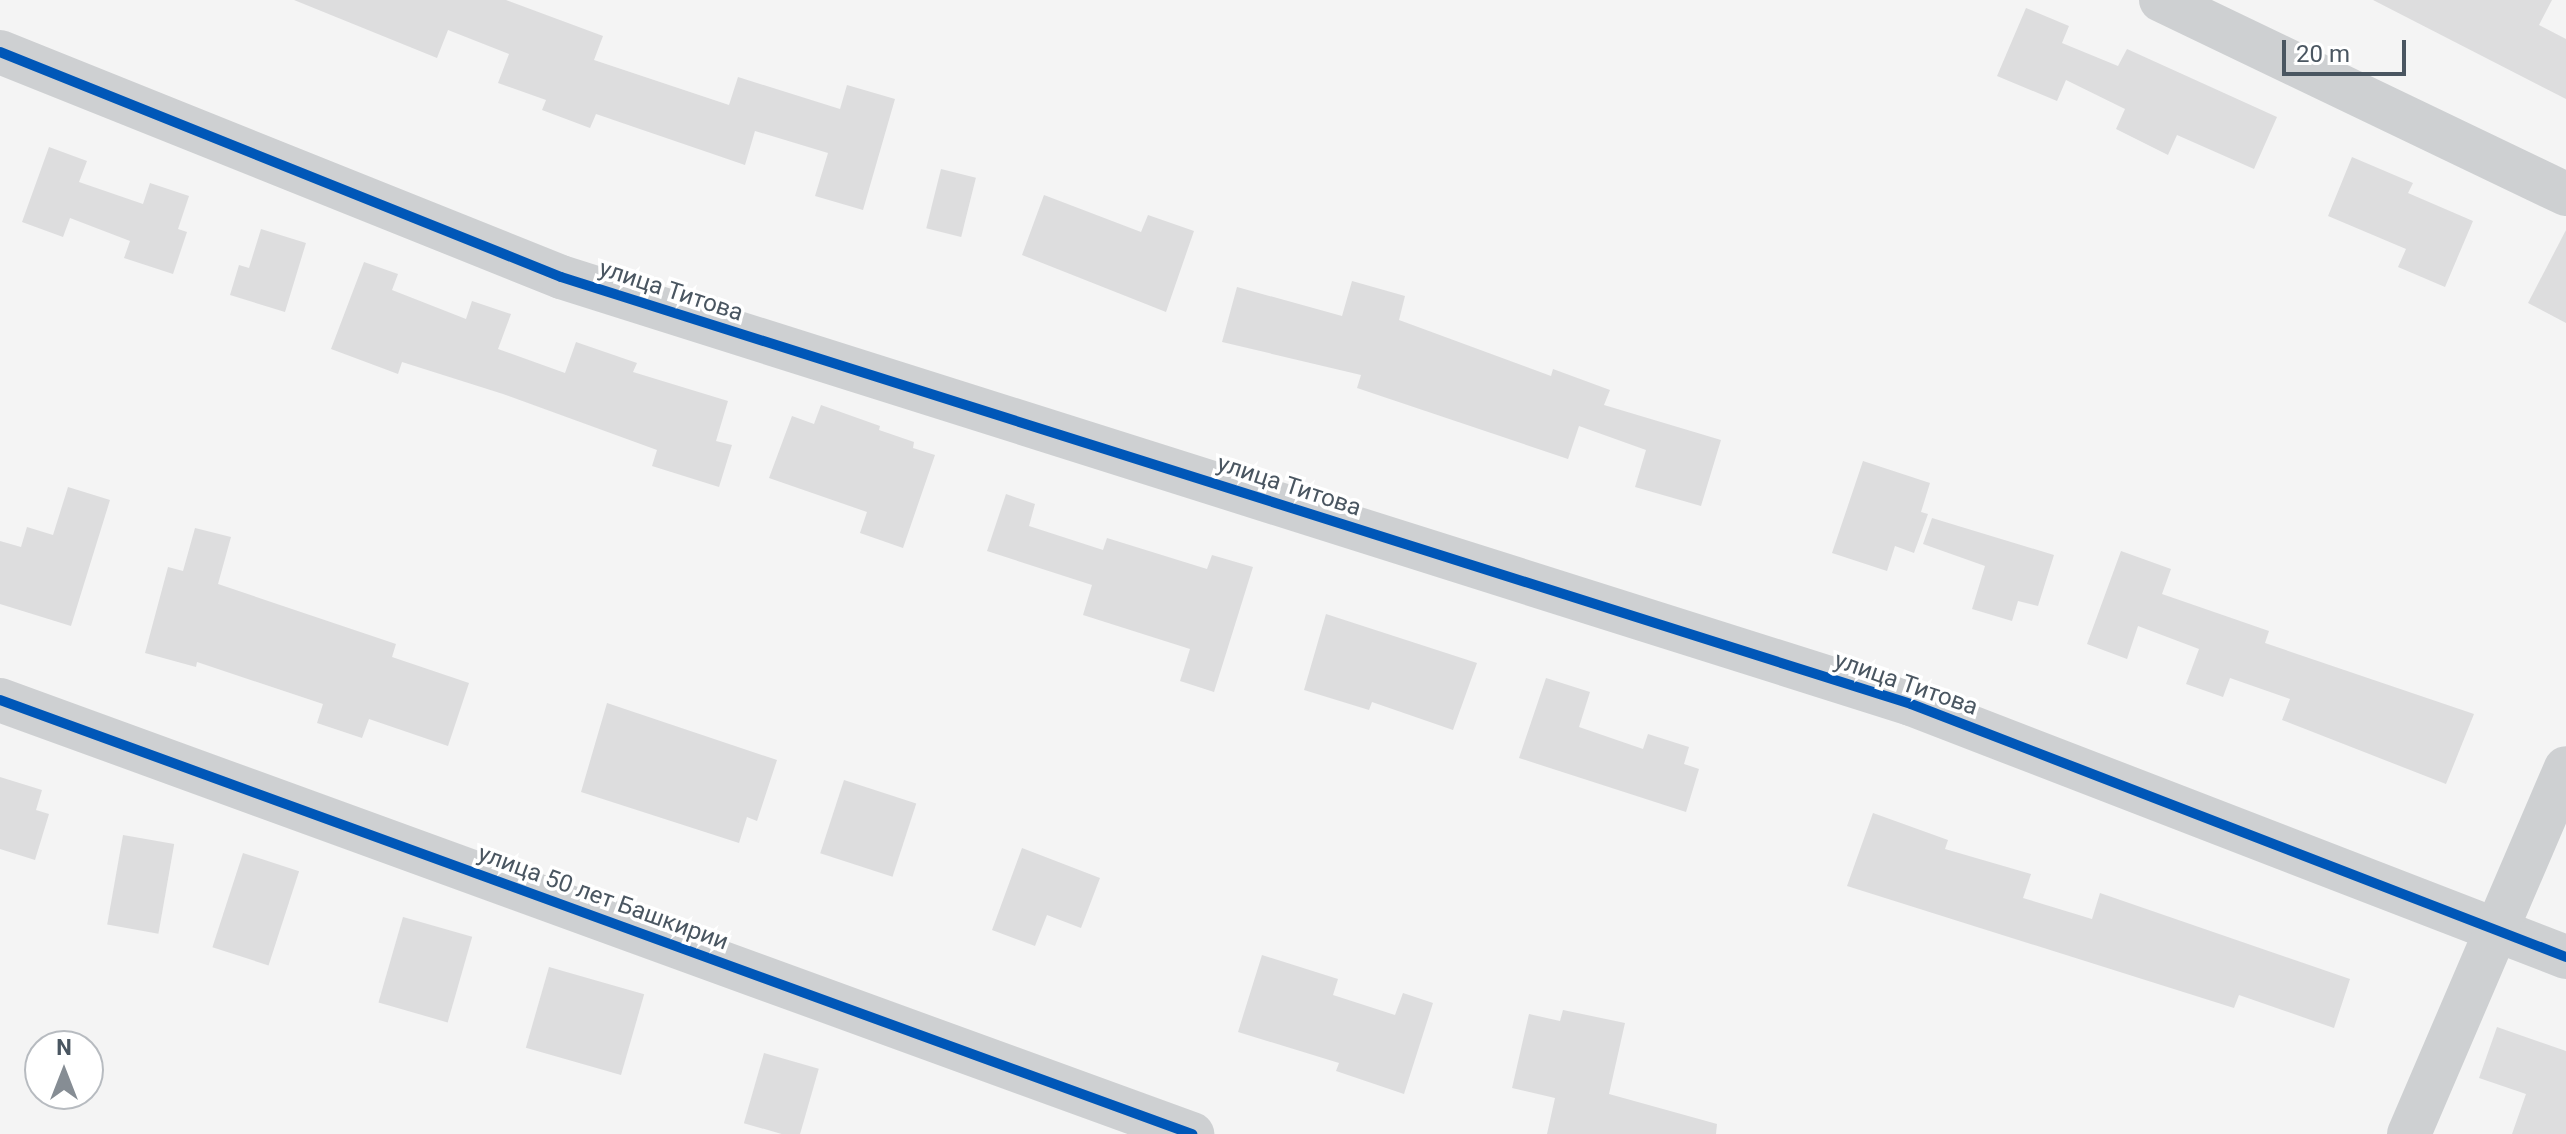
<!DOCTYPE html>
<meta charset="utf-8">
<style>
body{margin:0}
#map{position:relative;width:2566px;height:1134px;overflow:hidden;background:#f4f4f4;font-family:Roboto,sans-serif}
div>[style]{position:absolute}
.building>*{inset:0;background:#ddddde;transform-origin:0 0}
.minor>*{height:44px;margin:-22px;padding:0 22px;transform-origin:22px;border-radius:22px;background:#ced0d2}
.cycleway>*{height:10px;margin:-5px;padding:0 5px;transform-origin:5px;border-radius:5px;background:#0057b8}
span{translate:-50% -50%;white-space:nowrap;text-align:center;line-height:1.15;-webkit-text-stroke:7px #fff;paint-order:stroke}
.street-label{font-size:24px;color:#4a5661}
.north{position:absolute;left:24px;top:1030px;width:80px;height:80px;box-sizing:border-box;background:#fff;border:2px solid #b7bbc0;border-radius:50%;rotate:0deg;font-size:22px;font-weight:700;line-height:32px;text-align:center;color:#4a5661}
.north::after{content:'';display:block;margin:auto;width:28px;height:36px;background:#868d94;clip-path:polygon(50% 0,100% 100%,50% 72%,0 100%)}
.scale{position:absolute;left:2282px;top:40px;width:124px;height:36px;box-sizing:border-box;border:4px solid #4a5661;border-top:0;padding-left:10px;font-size:24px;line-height:28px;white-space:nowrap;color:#4a5661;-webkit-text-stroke:6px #fff;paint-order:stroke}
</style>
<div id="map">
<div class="building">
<i style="clip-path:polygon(294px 0,506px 0,603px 36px,594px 60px,729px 105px,738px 77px,840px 109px,847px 85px,895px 99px,863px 210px,815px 196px,828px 153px,755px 131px,745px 165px,596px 114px,590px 128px,542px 110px,546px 100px,498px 83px,509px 54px,448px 30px,437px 58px)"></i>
<i style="clip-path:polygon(2373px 0,2552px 0,2539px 25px,2566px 39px,2566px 99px)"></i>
<i style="clip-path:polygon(2026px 8px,2069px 26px,2062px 43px,2118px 66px,2127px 49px,2277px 117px,2254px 169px,2177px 135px,2168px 155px,2116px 129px,2125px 109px,2066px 80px,2057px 101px,1997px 76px)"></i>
<i style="clip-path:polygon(49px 147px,87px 161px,79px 182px,143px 204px,150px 183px,189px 196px,178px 229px,187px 232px,173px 274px,124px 258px,130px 241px,70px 218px,63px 237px,22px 222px)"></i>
<i style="clip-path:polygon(2352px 157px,2413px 183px,2408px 193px,2473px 221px,2445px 287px,2398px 267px,2406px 249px,2328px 216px)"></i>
<i style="left:941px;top:169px;width:36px;height:61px;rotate:14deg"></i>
<i style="clip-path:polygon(1044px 195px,1141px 232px,1148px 215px,1194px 231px,1166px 312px,1022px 255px)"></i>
<i style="clip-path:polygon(261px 229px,306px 243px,285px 312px,230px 295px,239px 265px,249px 268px)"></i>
<i style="clip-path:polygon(2566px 230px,2566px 323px,2528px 303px)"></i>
<i style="clip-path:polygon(364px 262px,398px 274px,392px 290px,466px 319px,472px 301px,511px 314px,498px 349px,565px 373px,576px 342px,637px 363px,633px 372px,728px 401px,716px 441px,732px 445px,719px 487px,652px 466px,657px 450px,503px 394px,402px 362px,398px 374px,331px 349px)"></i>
<i style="clip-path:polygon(1352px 281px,1405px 296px,1399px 320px,1551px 376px,1553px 369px,1610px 390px,1604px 405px,1721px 440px,1701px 506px,1635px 487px,1646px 450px,1579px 426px,1568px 459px,1357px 388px,1361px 375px,1222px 342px,1237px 287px,1342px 316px)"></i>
<i style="clip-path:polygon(821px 405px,880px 426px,879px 430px,914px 442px,913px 448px,935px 455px,903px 548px,860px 533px,867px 512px,769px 478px,792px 416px,814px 424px)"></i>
<i style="clip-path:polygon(1863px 461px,1930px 483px,1921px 512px,1928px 514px,1914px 553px,1895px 546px,1887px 571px,1832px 553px)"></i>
<i style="clip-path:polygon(68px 487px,110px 500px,71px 626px,0 604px,0 541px,21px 547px,27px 527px,53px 535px)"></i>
<i style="clip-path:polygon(1006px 494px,1035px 504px,1029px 526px,1103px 550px,1107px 538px,1207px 569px,1212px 555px,1253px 567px,1214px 692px,1180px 681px,1190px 649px,1083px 615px,1092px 585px,987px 551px)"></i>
<i style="clip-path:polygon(1932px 518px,2054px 555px,2038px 606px,2018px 601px,2012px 621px,1972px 609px,1985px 566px,1923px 544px)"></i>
<i style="clip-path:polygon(195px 528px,231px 537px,218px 584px,396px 644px,392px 657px,469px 683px,448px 746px,369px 719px,362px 738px,317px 723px,323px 704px,197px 662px,196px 667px,145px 653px,168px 567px,183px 571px)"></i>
<i style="clip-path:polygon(2121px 551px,2171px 569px,2162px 594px,2269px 631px,2265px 643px,2474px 714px,2446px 784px,2282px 720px,2290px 699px,2230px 678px,2223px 697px,2186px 684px,2199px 649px,2138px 626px,2127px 659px,2087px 644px)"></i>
<i style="clip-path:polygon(1326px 614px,1477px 663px,1453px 730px,1372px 702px,1369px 710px,1304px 690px)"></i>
<i style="clip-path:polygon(1546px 678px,1590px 692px,1579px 727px,1643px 749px,1648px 734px,1689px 747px,1684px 764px,1699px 769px,1686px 812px,1519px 758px)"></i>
<i style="clip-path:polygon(607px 703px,777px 760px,757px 821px,747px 817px,739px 843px,581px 792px)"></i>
<i style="clip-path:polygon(0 777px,42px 790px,36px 810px,49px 814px,35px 860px,0 849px)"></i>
<i style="left:844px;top:780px;width:76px;height:77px;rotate:18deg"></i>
<i style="clip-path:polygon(1873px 813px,1948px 840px,1945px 849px,2031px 874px,2023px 898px,2092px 919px,2100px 893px,2350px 979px,2334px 1028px,2239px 995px,2234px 1008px,1847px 886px)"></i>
<i style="left:123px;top:835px;width:52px;height:91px;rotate:10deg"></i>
<i style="clip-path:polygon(1022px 848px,1100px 878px,1081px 928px,1047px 915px,1035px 946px,992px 930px)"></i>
<i style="left:243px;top:853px;width:59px;height:99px;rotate:18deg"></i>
<i style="left:403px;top:917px;width:72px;height:89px;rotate:16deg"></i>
<i style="clip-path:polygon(1262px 955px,1338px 979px,1333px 995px,1395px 1015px,1403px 993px,1433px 1003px,1404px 1094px,1336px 1071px,1339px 1063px,1238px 1032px)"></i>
<i style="left:549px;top:967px;width:99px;height:84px;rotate:16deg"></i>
<i style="clip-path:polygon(1563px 1010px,1625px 1023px,1609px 1094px,1717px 1124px,1716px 1134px,1547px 1134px,1555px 1098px,1512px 1088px,1529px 1014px,1560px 1021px)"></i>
<i style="clip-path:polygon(2497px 1027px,2566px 1051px,2566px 1134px,2512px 1134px,2526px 1094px,2479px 1078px)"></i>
<i style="left:764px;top:1053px;width:57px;height:73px;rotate:16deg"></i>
</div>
<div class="minor">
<i style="left:2161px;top:0;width:449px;rotate:25.6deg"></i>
<i style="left:0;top:52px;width:604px;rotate:21.85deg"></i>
<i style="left:561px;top:277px;width:1416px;rotate:17.55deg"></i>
<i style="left:1911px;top:704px;width:702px;rotate:21.12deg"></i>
<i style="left:0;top:700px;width:1269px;rotate:20.01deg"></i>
<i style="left:2409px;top:1134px;width:398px;rotate:-66.8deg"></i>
</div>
<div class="cycleway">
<i style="left:0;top:52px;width:604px;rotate:21.85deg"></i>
<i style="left:561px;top:277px;width:1416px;rotate:17.55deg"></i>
<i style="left:1911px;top:704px;width:702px;rotate:21.12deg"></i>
<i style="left:0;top:700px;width:1269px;rotate:20.01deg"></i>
</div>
<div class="street-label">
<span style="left:671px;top:291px;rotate:18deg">улица Титова</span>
<span style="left:1289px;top:486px;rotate:18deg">улица Титова</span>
<span style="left:1906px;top:684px;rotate:19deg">улица Титова</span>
<span style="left:603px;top:898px;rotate:20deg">улица 50 лет Башкирии</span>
</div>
<div class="north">N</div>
<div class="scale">20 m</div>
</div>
